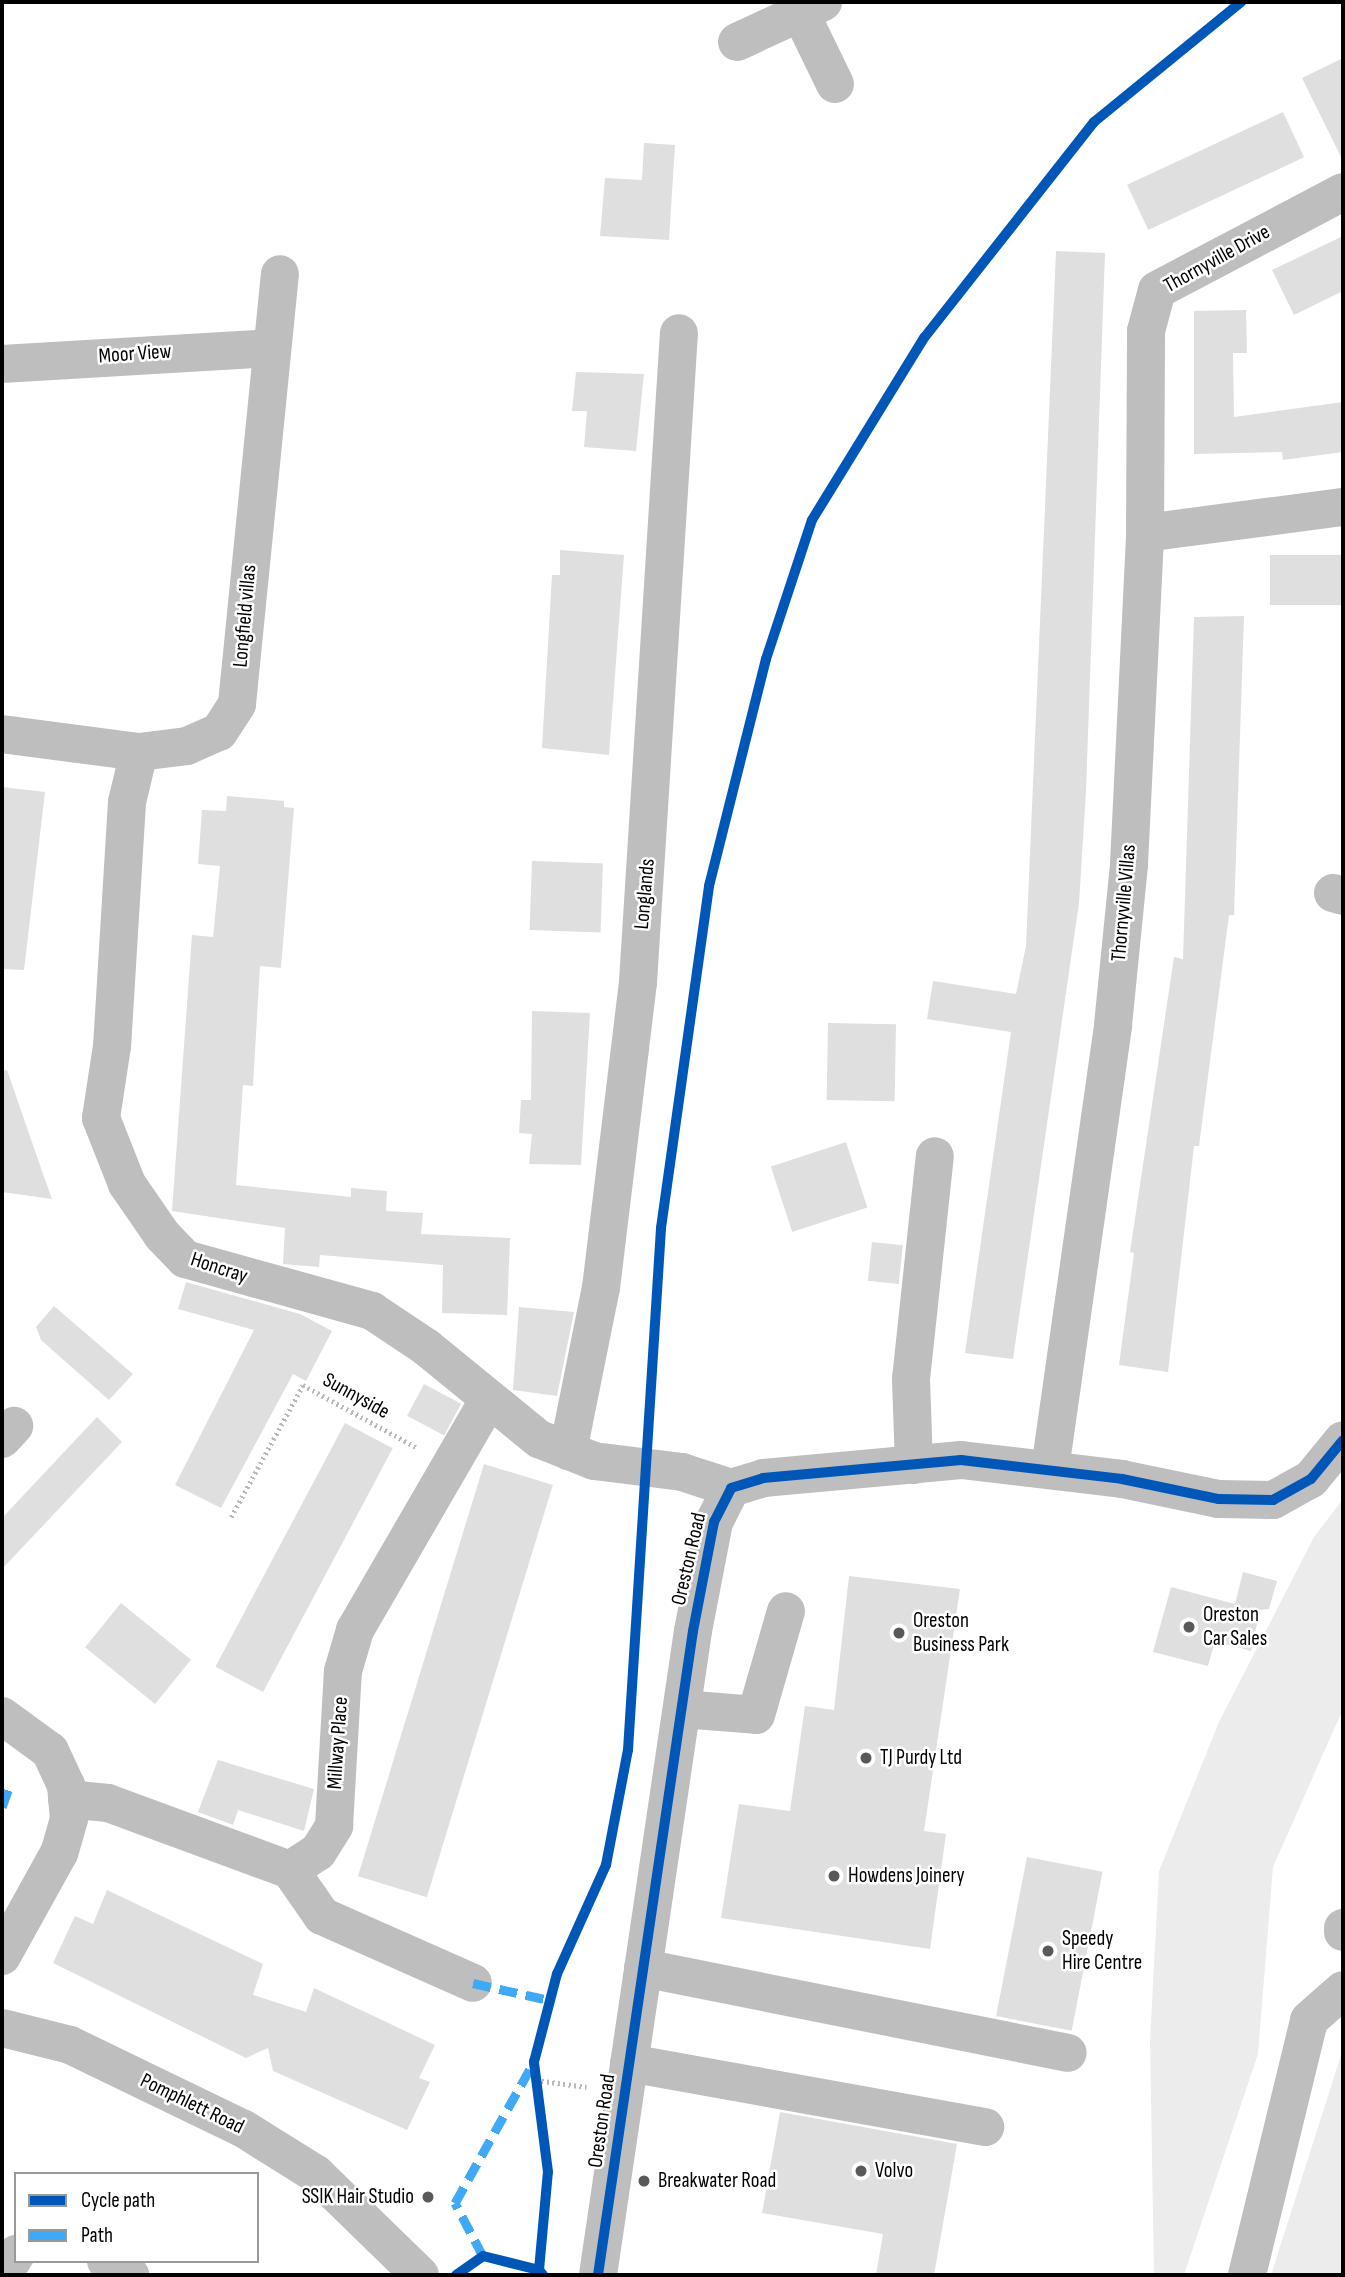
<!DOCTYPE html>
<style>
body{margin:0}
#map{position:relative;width:1345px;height:2277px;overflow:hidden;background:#fff;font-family:"Sofia Sans Condensed",sans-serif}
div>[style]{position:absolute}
.green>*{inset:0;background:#ececec}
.building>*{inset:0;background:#dfdfdf;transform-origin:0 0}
.path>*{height:4.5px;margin-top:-2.25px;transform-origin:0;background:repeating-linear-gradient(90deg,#b9b9b9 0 2px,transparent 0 5.5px)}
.minor>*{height:38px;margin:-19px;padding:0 19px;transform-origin:19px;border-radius:19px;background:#bebebe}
.quiet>*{height:9px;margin-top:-4.5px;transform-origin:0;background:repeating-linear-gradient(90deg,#3fa9f5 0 18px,transparent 0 27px)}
.cycleway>*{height:10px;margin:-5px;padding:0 5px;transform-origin:5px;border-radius:5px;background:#0057b8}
.dots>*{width:19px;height:19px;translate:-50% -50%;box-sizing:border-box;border:4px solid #fff;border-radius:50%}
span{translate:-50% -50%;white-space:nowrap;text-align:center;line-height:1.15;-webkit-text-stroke:5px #fff;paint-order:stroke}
.street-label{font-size:21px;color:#000}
.poi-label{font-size:21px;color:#000}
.left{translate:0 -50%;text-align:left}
.right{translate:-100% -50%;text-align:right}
.frame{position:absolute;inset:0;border:4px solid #000;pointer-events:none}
.legend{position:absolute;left:14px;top:2172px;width:245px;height:91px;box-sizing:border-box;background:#fff;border:2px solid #999;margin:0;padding:9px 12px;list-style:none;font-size:21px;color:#000}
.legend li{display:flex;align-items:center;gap:14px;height:35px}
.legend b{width:35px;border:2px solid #999}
</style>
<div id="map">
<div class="green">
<i style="clip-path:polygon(1343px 1499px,1343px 1709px,1273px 1867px,1258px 2054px,1184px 2275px,1154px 2275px,1150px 2040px,1159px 1871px,1219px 1722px,1314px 1537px)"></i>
<i style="clip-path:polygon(1341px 2055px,1343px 2275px,1271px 2275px)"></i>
</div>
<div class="building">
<i style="clip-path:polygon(1343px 58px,1343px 161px,1302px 78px)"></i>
<i style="left:1283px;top:112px;width:50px;height:172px;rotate:65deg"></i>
<i style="clip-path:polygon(644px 143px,675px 145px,669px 240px,600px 236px,605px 178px,642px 180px)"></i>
<i style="clip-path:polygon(1343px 236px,1343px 291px,1294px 315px,1272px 270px)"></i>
<i style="clip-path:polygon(1056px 251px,1105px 253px,1086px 791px,1079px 903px,1013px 1359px,965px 1353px,1011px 1032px,927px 1019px,933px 981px,1016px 994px,1026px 946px)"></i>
<i style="clip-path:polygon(1246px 310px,1247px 353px,1233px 353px,1234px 417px,1343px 402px,1343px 452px,1283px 460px,1282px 452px,1194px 454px,1194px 311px)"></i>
<i style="clip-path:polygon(576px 372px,644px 374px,636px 451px,584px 447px,587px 411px,572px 411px)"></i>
<i style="clip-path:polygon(560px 550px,624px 555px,609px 755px,542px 748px,552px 575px,560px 575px)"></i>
<i style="left:1343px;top:555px;width:50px;height:73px;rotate:90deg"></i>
<i style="clip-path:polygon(1244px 616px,1234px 915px,1229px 915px,1199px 1146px,1194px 1146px,1168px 1372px,1119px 1365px,1134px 1253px,1130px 1252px,1174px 957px,1183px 959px,1194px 617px)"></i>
<i style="clip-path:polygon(2px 787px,45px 792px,24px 970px,2px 969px)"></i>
<i style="clip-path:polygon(227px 796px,284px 801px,284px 807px,294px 808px,281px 968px,260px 966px,253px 1086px,243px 1085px,236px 1185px,351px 1197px,351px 1188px,387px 1191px,386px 1211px,423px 1213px,421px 1234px,510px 1238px,507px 1315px,442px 1313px,443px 1265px,320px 1255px,319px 1267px,283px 1264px,285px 1228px,172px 1211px,192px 935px,213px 937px,220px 866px,198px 864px,202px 810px,226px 811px)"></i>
<i style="left:532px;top:861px;width:71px;height:69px;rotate:2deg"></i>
<i style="clip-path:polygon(532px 1011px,590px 1013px,581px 1165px,529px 1164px,532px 1134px,519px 1133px,521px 1100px,531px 1100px)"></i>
<i style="left:828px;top:1023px;width:68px;height:77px;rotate:1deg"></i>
<i style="clip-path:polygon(7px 1070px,42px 1171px,52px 1199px,2px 1192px,2px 1071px)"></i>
<i style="left:846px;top:1142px;width:69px;height:79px;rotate:72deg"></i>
<i style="left:872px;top:1242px;width:31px;height:39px;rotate:6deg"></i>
<i style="clip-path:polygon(186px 1282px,300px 1314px,332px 1331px,306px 1381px,293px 1374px,221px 1508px,175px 1485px,254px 1330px,178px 1309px)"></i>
<i style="clip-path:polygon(54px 1306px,133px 1374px,109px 1400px,41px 1340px,36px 1327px)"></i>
<i style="clip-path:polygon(519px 1307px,574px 1312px,557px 1396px,513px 1390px)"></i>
<i style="left:424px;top:1384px;width:42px;height:36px;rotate:28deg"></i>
<i style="clip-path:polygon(97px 1417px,122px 1442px,2px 1569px,2px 1518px)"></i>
<i style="left:345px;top:1423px;width:54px;height:276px;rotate:28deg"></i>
<i style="left:484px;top:1464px;width:72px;height:431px;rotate:17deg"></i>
<i style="clip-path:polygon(1243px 1572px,1277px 1581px,1269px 1609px,1260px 1610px,1251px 1651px,1215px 1641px,1208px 1666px,1153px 1652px,1171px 1587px,1235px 1604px)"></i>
<i style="clip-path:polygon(849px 1576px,960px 1589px,924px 1831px,946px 1834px,930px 1949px,721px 1918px,739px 1804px,790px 1811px,805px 1706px,834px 1710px)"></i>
<i style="left:121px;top:1603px;width:90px;height:57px;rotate:39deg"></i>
<i style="clip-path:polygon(218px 1760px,314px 1789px,304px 1831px,238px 1810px,233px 1825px,198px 1812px)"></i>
<i style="left:1027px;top:1857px;width:77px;height:162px;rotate:11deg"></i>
<i style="clip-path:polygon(107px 1890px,263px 1964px,253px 1995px,306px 2012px,314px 1988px,435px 2045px,419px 2078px,430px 2082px,407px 2130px,273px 2071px,268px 2048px,246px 2058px,53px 1963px,75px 1916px,93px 1924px)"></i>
<i style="clip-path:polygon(780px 2112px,957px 2144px,934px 2275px,876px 2275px,883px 2234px,762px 2213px)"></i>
</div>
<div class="path">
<i style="left:231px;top:1517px;width:150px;rotate:-61.4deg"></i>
<i style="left:303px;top:1385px;width:129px;rotate:28.8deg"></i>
<i style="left:536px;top:2080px;width:51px;rotate:7.8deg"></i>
</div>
<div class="minor">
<i style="left:800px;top:12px;width:80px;rotate:64.1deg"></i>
<i style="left:737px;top:42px;width:95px;rotate:-24.9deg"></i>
<i style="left:2px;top:364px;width:267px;rotate:-3.4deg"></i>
<i style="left:1145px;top:533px;width:200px;rotate:-7.5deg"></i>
<i style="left:2px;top:734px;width:138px;rotate:7.5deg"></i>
<i style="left:139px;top:752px;width:48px;rotate:-7.1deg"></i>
<i style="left:187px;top:746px;width:35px;rotate:-24deg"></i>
<i style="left:219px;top:732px;width:33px;rotate:-57deg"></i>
<i style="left:237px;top:704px;width:432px;rotate:-84.3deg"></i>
<i style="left:139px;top:752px;width:51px;rotate:103.5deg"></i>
<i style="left:127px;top:802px;width:244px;rotate:93.5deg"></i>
<i style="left:112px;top:1046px;width:73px;rotate:98.7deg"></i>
<i style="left:101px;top:1118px;width:71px;rotate:68.5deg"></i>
<i style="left:127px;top:1184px;width:62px;rotate:55.5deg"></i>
<i style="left:162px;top:1235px;width:33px;rotate:46deg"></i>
<i style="left:185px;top:1259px;width:194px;rotate:15.5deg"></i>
<i style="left:372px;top:1311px;width:65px;rotate:33.7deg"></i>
<i style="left:426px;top:1347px;width:146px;rotate:39.2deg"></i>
<i style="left:539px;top:1439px;width:59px;rotate:21.8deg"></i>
<i style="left:594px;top:1461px;width:89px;rotate:7.1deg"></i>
<i style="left:682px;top:1472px;width:52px;rotate:18.1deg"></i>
<i style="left:1333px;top:893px;width:10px;rotate:17deg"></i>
<i style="left:2px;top:1439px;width:18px;rotate:-47deg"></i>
<i style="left:568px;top:1451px;width:166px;rotate:-78.6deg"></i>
<i style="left:601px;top:1288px;width:308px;rotate:-83.1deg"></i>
<i style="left:638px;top:982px;width:650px;rotate:-86.39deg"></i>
<i style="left:914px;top:1465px;width:86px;rotate:-92deg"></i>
<i style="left:911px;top:1379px;width:224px;rotate:-83.9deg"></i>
<i style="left:1050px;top:1469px;width:448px;rotate:-81.9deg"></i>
<i style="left:1113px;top:1025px;width:162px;rotate:-84.3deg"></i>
<i style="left:1129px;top:864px;width:331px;rotate:-87.2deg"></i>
<i style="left:1145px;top:533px;width:202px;rotate:-89.7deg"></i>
<i style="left:1146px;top:331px;width:42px;rotate:-75deg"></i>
<i style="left:1157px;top:290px;width:210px;rotate:-27.8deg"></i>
<i style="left:682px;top:1709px;width:74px;rotate:4.6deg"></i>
<i style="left:756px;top:1715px;width:108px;rotate:-73.9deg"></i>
<i style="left:2px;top:1716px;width:59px;rotate:36.1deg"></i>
<i style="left:50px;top:1751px;width:38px;rotate:65deg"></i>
<i style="left:66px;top:1785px;width:34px;rotate:85deg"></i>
<i style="left:69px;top:1819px;width:35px;rotate:106deg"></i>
<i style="left:59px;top:1853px;width:118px;rotate:119deg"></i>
<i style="left:67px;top:1799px;width:41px;rotate:5.6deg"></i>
<i style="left:108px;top:1803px;width:194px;rotate:20.2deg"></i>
<i style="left:290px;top:1870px;width:33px;rotate:-33deg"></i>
<i style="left:318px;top:1852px;width:31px;rotate:-58deg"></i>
<i style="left:334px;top:1826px;width:155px;rotate:-86.7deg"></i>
<i style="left:343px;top:1671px;width:43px;rotate:-73.7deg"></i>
<i style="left:355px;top:1630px;width:267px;rotate:-59.9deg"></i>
<i style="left:290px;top:1870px;width:56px;rotate:55.2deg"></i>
<i style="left:322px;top:1916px;width:165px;rotate:23.9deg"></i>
<i style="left:1343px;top:1928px;width:4px;rotate:90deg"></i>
<i style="left:643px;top:1968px;width:433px;rotate:11.3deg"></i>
<i style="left:2px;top:2028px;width:70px;rotate:14deg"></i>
<i style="left:70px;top:2045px;width:193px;rotate:25.8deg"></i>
<i style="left:244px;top:2129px;width:85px;rotate:32deg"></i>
<i style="left:316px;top:2174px;width:145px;rotate:44.2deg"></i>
<i style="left:629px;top:2063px;width:362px;rotate:10.2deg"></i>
<i style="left:106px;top:2261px;width:28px;rotate:30deg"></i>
<i style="left:3px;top:2275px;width:25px;rotate:-58deg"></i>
<i style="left:598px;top:2275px;width:651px;rotate:-81.61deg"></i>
<i style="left:693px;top:1631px;width:111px;rotate:-79.1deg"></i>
<i style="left:714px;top:1522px;width:38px;rotate:-63deg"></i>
<i style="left:731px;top:1488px;width:34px;rotate:-17deg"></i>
<i style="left:763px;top:1478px;width:199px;rotate:-5.2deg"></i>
<i style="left:961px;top:1460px;width:162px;rotate:6.7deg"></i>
<i style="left:1122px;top:1479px;width:99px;rotate:11.7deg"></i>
<i style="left:1219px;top:1499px;width:54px;rotate:1.1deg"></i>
<i style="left:1273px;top:1500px;width:43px;rotate:-28.9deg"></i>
<i style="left:1311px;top:1479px;width:50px;rotate:-50.6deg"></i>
<i style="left:1247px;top:2275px;width:262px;rotate:-76.3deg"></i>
<i style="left:1309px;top:2020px;width:45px;rotate:-41.4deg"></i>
</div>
<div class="quiet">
<i style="left:2px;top:1807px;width:23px;rotate:-70deg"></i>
<i style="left:473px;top:1983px;width:78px;rotate:12.6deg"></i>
<i style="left:483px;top:2256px;width:60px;rotate:-117.8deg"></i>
<i style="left:455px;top:2203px;width:158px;rotate:-60.8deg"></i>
</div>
<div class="cycleway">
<i style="left:456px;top:2275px;width:33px;rotate:-35deg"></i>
<i style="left:483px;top:2256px;width:58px;rotate:14deg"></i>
<i style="left:543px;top:2275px;width:6px;rotate:-129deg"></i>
<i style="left:539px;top:2270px;width:98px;rotate:-84.8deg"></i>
<i style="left:548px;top:2172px;width:111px;rotate:-97.3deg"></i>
<i style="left:534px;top:2062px;width:91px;rotate:-75.4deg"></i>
<i style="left:557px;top:1974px;width:120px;rotate:-65.8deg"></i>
<i style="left:606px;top:1865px;width:117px;rotate:-79.2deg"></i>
<i style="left:628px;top:1750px;width:523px;rotate:-86.38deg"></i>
<i style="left:661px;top:1228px;width:345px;rotate:-82deg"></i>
<i style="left:709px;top:886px;width:234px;rotate:-75.9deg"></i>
<i style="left:766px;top:659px;width:146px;rotate:-71.7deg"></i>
<i style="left:812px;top:520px;width:214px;rotate:-58.4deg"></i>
<i style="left:924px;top:338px;width:275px;rotate:-51.8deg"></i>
<i style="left:1094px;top:122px;width:190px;rotate:-39.2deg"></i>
<i style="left:598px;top:2275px;width:651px;rotate:-81.61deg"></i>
<i style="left:693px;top:1631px;width:111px;rotate:-79.1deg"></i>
<i style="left:714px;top:1522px;width:38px;rotate:-63deg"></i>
<i style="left:731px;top:1488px;width:34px;rotate:-17deg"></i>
<i style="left:763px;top:1478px;width:199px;rotate:-5.2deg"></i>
<i style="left:961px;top:1460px;width:162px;rotate:6.7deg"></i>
<i style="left:1122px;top:1479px;width:99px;rotate:11.7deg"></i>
<i style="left:1219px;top:1499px;width:54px;rotate:1.1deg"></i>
<i style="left:1273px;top:1500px;width:43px;rotate:-28.9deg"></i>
<i style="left:1311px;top:1479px;width:50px;rotate:-50.6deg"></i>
</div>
<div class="dots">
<i style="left:1189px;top:1627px;background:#595959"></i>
<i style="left:899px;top:1633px;background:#595959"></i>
<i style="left:866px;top:1758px;background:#595959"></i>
<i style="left:834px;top:1876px;background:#595959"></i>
<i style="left:1048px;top:1951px;background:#595959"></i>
<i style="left:861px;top:2171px;background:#595959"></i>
<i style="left:644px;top:2181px;background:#595959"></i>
<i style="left:428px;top:2197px;background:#595959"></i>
</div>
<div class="street-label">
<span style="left:1217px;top:259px;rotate:-29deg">Thornyville Drive</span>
<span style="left:135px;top:354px;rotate:-4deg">Moor View</span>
<span style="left:245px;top:616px;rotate:-85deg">Longfield villas</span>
<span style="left:645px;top:894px;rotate:-85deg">Longlands</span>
<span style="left:1124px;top:903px;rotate:-85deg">Thornyville Villas</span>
<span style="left:219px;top:1268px;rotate:18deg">Honcray</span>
<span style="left:356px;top:1396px;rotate:29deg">Sunnyside</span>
<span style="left:689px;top:1559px;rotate:-77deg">Oreston Road</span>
<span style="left:338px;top:1743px;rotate:-86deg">Millway Place</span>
<span style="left:192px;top:2104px;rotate:26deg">Pomphlett Road</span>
<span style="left:602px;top:2121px;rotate:-82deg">Oreston Road</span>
</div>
<div class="poi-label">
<span class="left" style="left:1203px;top:1627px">Oreston<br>Car Sales</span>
<span class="left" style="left:913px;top:1633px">Oreston<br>Business Park</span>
<span class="left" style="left:880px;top:1758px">TJ Purdy Ltd</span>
<span class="left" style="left:848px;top:1876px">Howdens Joinery</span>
<span class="left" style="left:1062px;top:1951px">Speedy<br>Hire Centre</span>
<span class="left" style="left:875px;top:2171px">Volvo</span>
<span class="left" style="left:658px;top:2181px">Breakwater Road</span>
<span class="right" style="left:414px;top:2197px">SSIK Hair Studio</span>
</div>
<div class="frame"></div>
<ul class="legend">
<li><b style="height:9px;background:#0057b8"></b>Cycle path</li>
<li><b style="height:9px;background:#3fa9f5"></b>Path</li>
</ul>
</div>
